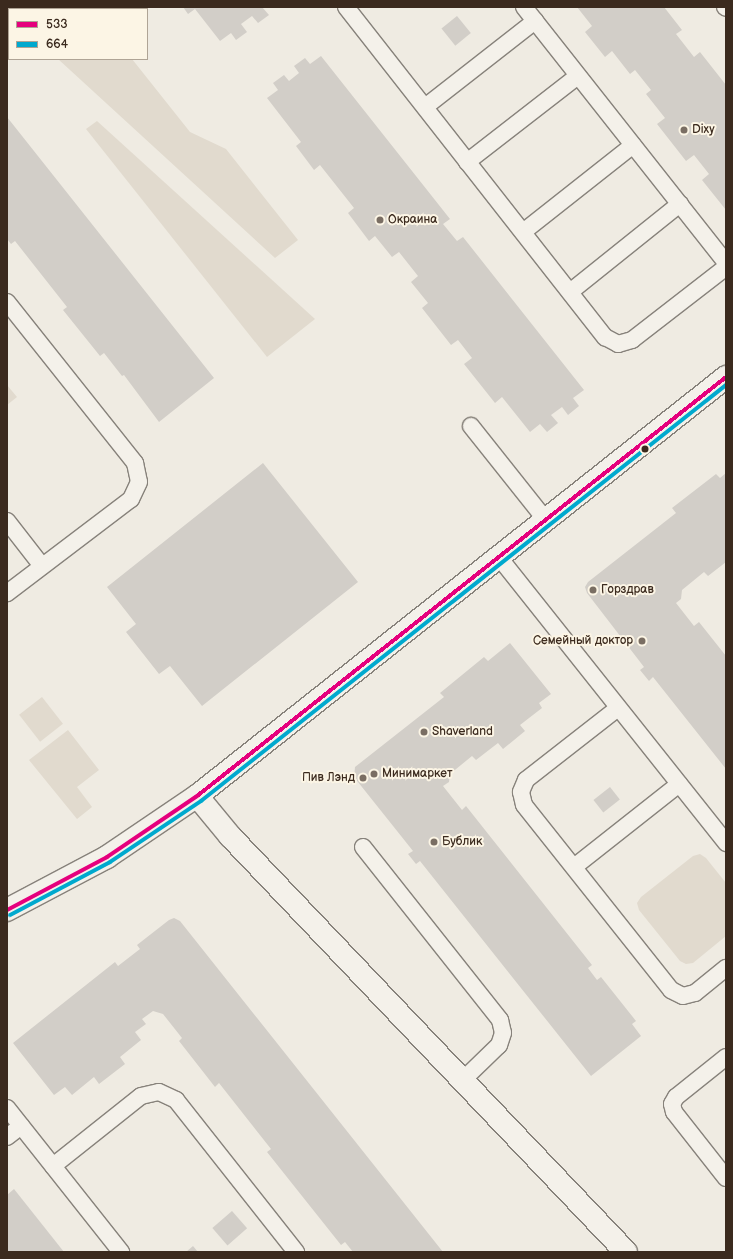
<!DOCTYPE html>
<meta charset="utf-8">
<style>
body{margin:0}
#map{position:relative;width:733px;height:1259px;overflow:hidden;background:#efebe2;font-family:"Balsamiq Sans",sans-serif}
div>[style]{position:absolute}
.green>*{inset:0;background:#e1dace;transform-origin:0 0}
.building>*{inset:0;background:#d2cec8;transform-origin:0 0}
.roads{filter:drop-shadow(1px 0 #87827b) drop-shadow(-1px 0 #87827b) drop-shadow(0 1px #87827b) drop-shadow(0 -1px #87827b)}
.lane>*{height:16px;margin:-8px;padding:0 8px;transform-origin:8px;border-radius:8px;background:#f4f1ea}
.street>*{height:22px;margin:-11px;padding:0 11px;transform-origin:11px;border-radius:11px;background:#f4f1ea}
.bus-1>*{height:4px;margin:-2px;padding:0 2px;transform-origin:2px;border-radius:2px;background:#e5007d}
.bus-2>*{height:4px;margin:-2px;padding:0 2px;transform-origin:2px;border-radius:2px;background:#00a9ce}
.dots>*{width:11px;height:11px;translate:-50% -50%;box-sizing:border-box;border:2px solid #fcf5e5;border-radius:50%}
span{translate:-50% -50%;white-space:nowrap;text-align:center;line-height:1.15;-webkit-text-stroke:4px #fcf5e5;paint-order:stroke}
.poi-label{font-size:12px;color:#3b2a1e}
.left{translate:0 -50%;text-align:left}
.right{translate:-100% -50%;text-align:right}
.frame{position:absolute;inset:0;border:8px solid #3b2a1e;pointer-events:none}
.legend{position:absolute;left:8px;top:8px;width:140px;height:52px;box-sizing:border-box;background:#fcf5e5;border:1px solid #afa495;margin:0;padding:5px 7px;list-style:none;font-size:12px;color:#3b2a1e}
.legend li{display:flex;align-items:center;gap:8px;height:20px}
.legend b{width:20px;border:1px solid #afa495}
</style>
<div id="map">
<div class="green">
<i style="left:35px;top:7px;width:56px;height:3px"></i>
<i style="clip-path:polygon(58px 59px,132px 59px,190px 132px,226px 149px,298px 240px,275px 258px)"></i>
<i style="clip-path:polygon(97px 121px,315px 319px,267px 357px,86px 129px)"></i>
<i style="clip-path:polygon(7px 385px,17px 397px,7px 405px)"></i>
<i style="left:42px;top:697px;width:34px;height:29px;rotate:52deg"></i>
<i style="clip-path:polygon(68px 730px,99px 770px,77px 787px,92px 807px,77px 819px,29px 760px)"></i>
<i style="clip-path:polygon(700px 854px,706px 858px,726px 883px,726px 936px,693px 963px,686px 964px,680px 961px,639px 910px,637px 903px,641px 897px,693px 856px)"></i>
</div>
<div class="building">
<i style="clip-path:polygon(183px 7px,262px 7px,269px 15px,258px 23px,252px 16px,241px 24px,247px 32px,236px 40px,231px 33px,220px 41px,195px 9px,188px 14px)"></i>
<i style="clip-path:polygon(577px 7px,664px 7px,682px 30px,676px 34px,694px 57px,700px 52px,726px 85px,726px 210px,702px 180px,709px 174px,694px 155px,686px 161px,657px 124px,665px 118px,646px 94px,651px 90px,635px 70px,630px 74px,612px 51px,605px 57px,585px 32px,592px 26px)"></i>
<i style="left:457px;top:16px;width:22px;height:20px;rotate:51deg"></i>
<i style="clip-path:polygon(321px 56px,450px 219px,443px 224px,457px 241px,463px 237px,584px 390px,573px 398px,579px 406px,568px 415px,562px 407px,551px 415px,558px 423px,547px 432px,540px 424px,530px 432px,502px 397px,495px 403px,464px 364px,472px 358px,458px 340px,451px 345px,422px 308px,428px 303px,411px 282px,418px 276px,399px 252px,392px 257px,375px 236px,369px 241px,348px 213px,354px 208px,320px 165px,314px 170px,296px 146px,301px 142px,267px 98px,278px 90px,273px 83px,284px 75px,289px 81px,299px 73px,294px 66px,305px 58px,310px 64px)"></i>
<i style="clip-path:polygon(7px 117px,214px 378px,159px 422px,124px 375px,122px 376px,104px 353px,100px 356px,63px 310px,67px 307px,15px 241px,11px 244px,7px 239px)"></i>
<i style="clip-path:polygon(263px 463px,358px 582px,202px 706px,170px 666px,159px 674px,126px 632px,136px 624px,107px 587px)"></i>
<i style="clip-path:polygon(726px 473px,726px 562px,708px 576px,704px 572px,682px 590px,681px 599px,676px 603px,694px 626px,699px 622px,726px 656px,726px 769px,653px 677px,649px 681px,640px 670px,644px 667px,587px 593px,585px 587px,588px 582px,676px 513px,672px 508px,716px 474px,720px 478px)"></i>
<i style="clip-path:polygon(510px 643px,551px 694px,539px 703px,542px 708px,520px 725px,525px 731px,503px 749px,498px 743px,476px 760px,472px 756px,450px 774px,449px 782px,443px 786px,462px 810px,466px 806px,592px 965px,588px 968px,597px 980px,601px 977px,636px 1021px,632px 1024px,641px 1036px,591px 1076px,420px 861px,416px 864px,408px 854px,413px 851px,354px 777px,355px 767px,444px 697px,440px 693px,484px 657px,488px 661px)"></i>
<i style="left:610px;top:787px;width:16px;height:21px;rotate:52deg"></i>
<i style="clip-path:polygon(174px 918px,180px 921px,443px 1252px,353px 1252px,345px 1242px,341px 1245px,267px 1152px,271px 1149px,219px 1083px,215px 1087px,179px 1041px,182px 1038px,163px 1014px,153px 1011px,142px 1019px,146px 1024px,135px 1032px,141px 1040px,120px 1057px,125px 1064px,99px 1084px,94px 1077px,72px 1095px,65px 1087px,54px 1095px,13px 1043px,115px 962px,118px 966px,140px 949px,137px 945px,169px 920px)"></i>
<i style="clip-path:polygon(14px 1189px,64px 1252px,7px 1252px,7px 1195px)"></i>
<i style="left:232px;top:1211px;width:23px;height:26px;rotate:49deg"></i>
<i style="clip-path:polygon(193px 1246px,198px 1252px,186px 1252px)"></i>
</div>
<div class="roads">
<div class="lane">
<i style="left:346px;top:7px;width:420px;rotate:51.9deg"></i>
<i style="left:605px;top:337px;width:15px;rotate:28deg"></i>
<i style="left:618px;top:344px;width:15px;rotate:-16deg"></i>
<i style="left:632px;top:340px;width:119px;rotate:-37.8deg"></i>
<i style="left:524px;top:7px;width:326px;rotate:51.7deg"></i>
<i style="left:725px;top:7px;width:1px;rotate:45deg"></i>
<i style="left:425px;top:107px;width:140px;rotate:-38deg"></i>
<i style="left:467px;top:162px;width:140px;rotate:-37.8deg"></i>
<i style="left:523px;top:232px;width:140px;rotate:-38.3deg"></i>
<i style="left:570px;top:292px;width:141px;rotate:-38.7deg"></i>
<i style="left:7px;top:302px;width:206px;rotate:51.5deg"></i>
<i style="left:135px;top:463px;width:19px;rotate:78deg"></i>
<i style="left:139px;top:482px;width:19px;rotate:115deg"></i>
<i style="left:131px;top:499px;width:156px;rotate:142.8deg"></i>
<i style="left:471px;top:426px;width:119px;rotate:51.5deg"></i>
<i style="left:7px;top:521px;width:57px;rotate:52.1deg"></i>
<i style="left:498px;top:556px;width:367px;rotate:51.5deg"></i>
<i style="left:618px;top:708px;width:117px;rotate:142deg"></i>
<i style="left:526px;top:780px;width:13px;rotate:113deg"></i>
<i style="left:521px;top:792px;width:13px;rotate:77deg"></i>
<i style="left:524px;top:805px;width:236px;rotate:51.5deg"></i>
<i style="left:671px;top:990px;width:13px;rotate:27deg"></i>
<i style="left:683px;top:996px;width:12px;rotate:-14deg"></i>
<i style="left:695px;top:993px;width:40px;rotate:-39deg"></i>
<i style="left:363px;top:847px;width:221px;rotate:51.6deg"></i>
<i style="left:500px;top:1020px;width:13px;rotate:77deg"></i>
<i style="left:503px;top:1033px;width:13px;rotate:108deg"></i>
<i style="left:499px;top:1045px;width:50px;rotate:135.8deg"></i>
<i style="left:574px;top:867px;width:134px;rotate:-38.3deg"></i>
<i style="left:726px;top:1057px;width:64px;rotate:141.3deg"></i>
<i style="left:676px;top:1097px;width:8px;rotate:120deg"></i>
<i style="left:672px;top:1104px;width:8px;rotate:76deg"></i>
<i style="left:674px;top:1112px;width:84px;rotate:51.8deg"></i>
<i style="left:7px;top:1108px;width:184px;rotate:51.6deg"></i>
<i style="left:7px;top:1137px;width:18px;rotate:-38deg"></i>
<i style="left:53px;top:1166px;width:112px;rotate:-38.5deg"></i>
<i style="left:141px;top:1096px;width:18px;rotate:-13deg"></i>
<i style="left:159px;top:1092px;width:19px;rotate:25deg"></i>
<i style="left:176px;top:1100px;width:194px;rotate:51.7deg"></i>
</div>
<div class="street">
<i style="left:197px;top:796px;width:52px;rotate:50.5deg"></i>
<i style="left:230px;top:836px;width:574px;rotate:46.41deg"></i>
<i style="left:7px;top:910px;width:113px;rotate:-27.9deg"></i>
<i style="left:107px;top:857px;width:109px;rotate:-34.1deg"></i>
<i style="left:197px;top:796px;width:675px;rotate:-38.38deg"></i>
</div>
</div>
<div class="bus-1">
<i style="left:7px;top:910px;width:113px;rotate:-27.9deg"></i>
<i style="left:107px;top:857px;width:109px;rotate:-34.1deg"></i>
<i style="left:197px;top:796px;width:675px;rotate:-38.38deg"></i>
</div>
<div class="bus-2">
<i style="left:10px;top:915px;width:113px;rotate:-27.9deg"></i>
<i style="left:110px;top:862px;width:110px;rotate:-33.8deg"></i>
<i style="left:201px;top:801px;width:670px;rotate:-38.39deg"></i>
</div>
<div class="dots">
<i style="left:684px;top:130px;background:#7a6e63"></i>
<i style="left:380px;top:220px;background:#7a6e63"></i>
<i style="left:645px;top:449px;background:#3b2a1e"></i>
<i style="left:593px;top:590px;background:#7a6e63"></i>
<i style="left:642px;top:641px;background:#7a6e63"></i>
<i style="left:424px;top:732px;background:#7a6e63"></i>
<i style="left:374px;top:774px;background:#7a6e63"></i>
<i style="left:363px;top:778px;background:#7a6e63"></i>
<i style="left:434px;top:842px;background:#7a6e63"></i>
</div>
<div class="poi-label">
<span class="left" style="left:692px;top:130px">Dixy</span>
<span class="left" style="left:388px;top:220px">Окраина</span>
<span class="left" style="left:601px;top:590px">Горздрав</span>
<span class="right" style="left:633px;top:641px">Семейный доктор</span>
<span class="left" style="left:432px;top:732px">Shaverland</span>
<span class="left" style="left:382px;top:774px">Минимаркет</span>
<span class="right" style="left:355px;top:778px">Пив Лэнд</span>
<span class="left" style="left:442px;top:842px">Бублик</span>
</div>
<div class="frame"></div>
<ul class="legend">
<li><b style="height:5px;background:#e5007d"></b>533</li>
<li><b style="height:5px;background:#00a9ce"></b>664</li>
</ul>
</div>
